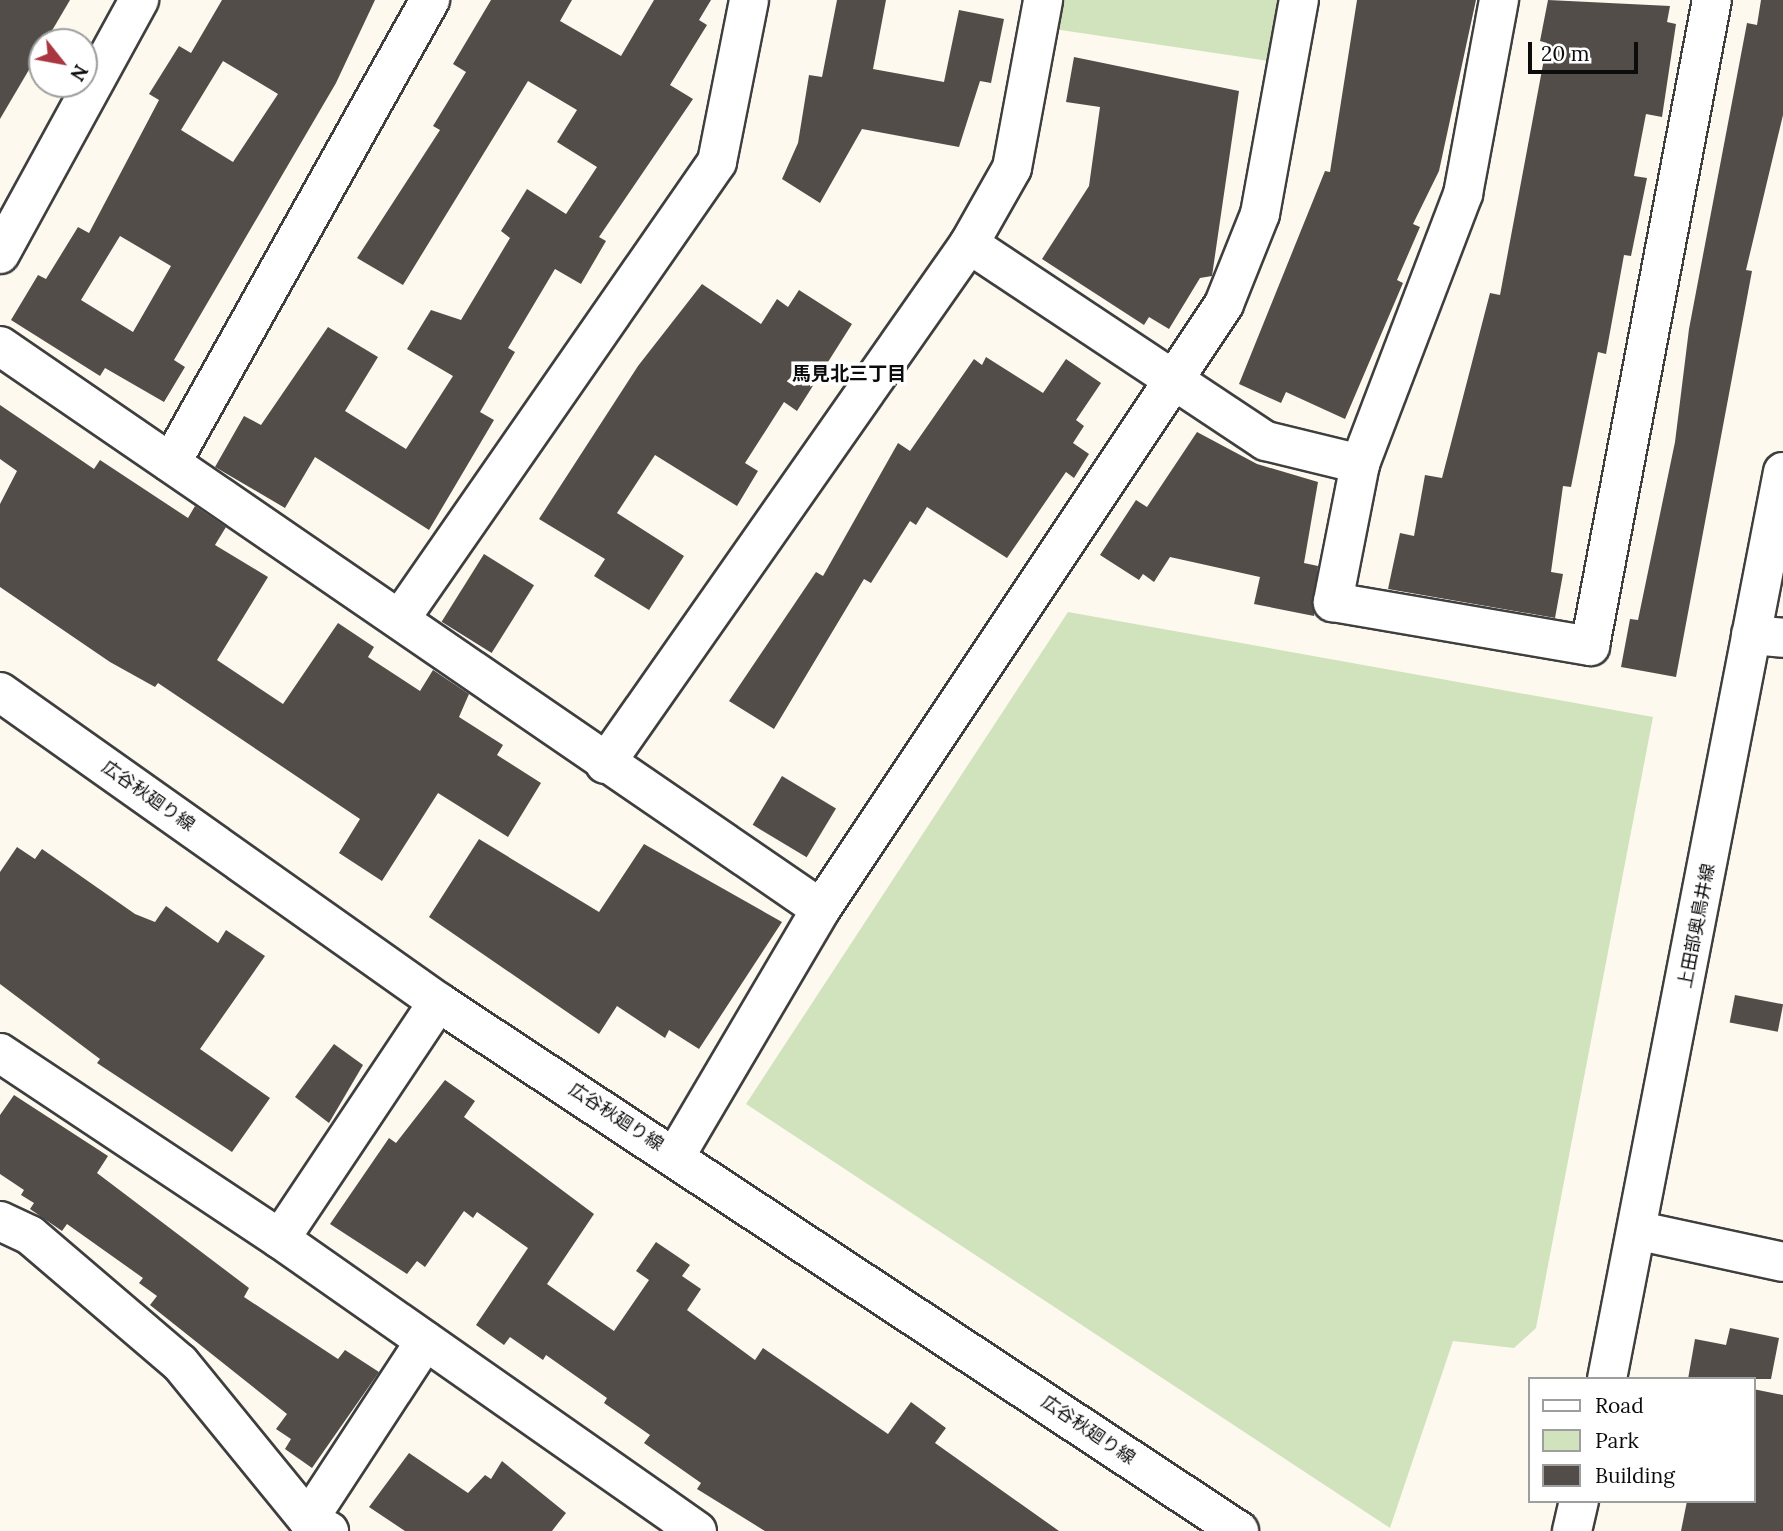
<!DOCTYPE html>
<meta charset="utf-8">
<style>
body{margin:0}
#map{position:relative;width:1783px;height:1531px;overflow:hidden;background:#fdf9ee;font-family:Lora,"Noto Sans JP",serif}
div>[style]{position:absolute}
.green>*{inset:0;background:#d1e3bc}
.building>*{inset:0;background:#534d4a;transform-origin:0 0}
.roads{filter:drop-shadow(2px 0 #3f3f3f) drop-shadow(-2px 0 #3f3f3f) drop-shadow(0 2px #3f3f3f) drop-shadow(0 -2px #3f3f3f)}
.minor>*{height:38px;margin:-19px;padding:0 19px;transform-origin:19px;border-radius:19px;background:#fff}
span{translate:-50% -50%;white-space:nowrap;text-align:center;line-height:1.15;-webkit-text-stroke:7px #fff;paint-order:stroke}
.street-label{font-size:18px;color:#0c0c0c}
.neighbourhood-label{font-size:19px;color:#0c0c0c;font-weight:700}
.legend{position:absolute;left:1528px;top:1377px;width:228px;height:126px;box-sizing:border-box;background:#fff;border:2px solid #9e9e9e;margin:0;padding:9px 12px;list-style:none;font-size:21px;color:#0c0c0c}
.legend li{display:flex;align-items:center;gap:14px;height:35px}
.legend b{width:35px;border:2px solid #9e9e9e}
.north{position:absolute;left:28px;top:28px;width:70px;height:70px;box-sizing:border-box;background:#fff;border:2px solid #9e9e9e;border-radius:50%;rotate:121deg;font-size:19px;font-weight:700;line-height:28px;text-align:center;color:#0c0c0c}
.north::after{content:'';display:block;margin:auto;width:24px;height:32px;background:#aa3640;clip-path:polygon(50% 0,100% 100%,50% 72%,0 100%)}
.scale{position:absolute;left:1528px;top:42px;width:110px;height:32px;box-sizing:border-box;border:4px solid #0c0c0c;border-top:0;padding-left:9px;font-size:21px;line-height:24px;white-space:nowrap;color:#0c0c0c;-webkit-text-stroke:5px #fff;paint-order:stroke}
</style>
<div id="map">
<div class="green">
<i style="clip-path:polygon(1059px 0,1287px 0,1275px 62px,1054px 29px)"></i>
<i style="clip-path:polygon(1068px 612px,1653px 717px,1536px 1328px,1514px 1348px,1453px 1341px,1390px 1528px,746px 1104px)"></i>
</div>
<div class="building">
<i style="clip-path:polygon(0 0,70px 0,0 119px)"></i>
<i style="clip-path:polygon(evenodd,222px 0,375px 0,336px 83px,174px 360px,185px 367px,164px 402px,105px 368px,100px 376px,11px 320px,38px 275px,46px 279px,78px 227px,89px 233px,159px 100px,149px 94px,179px 46px,191px 53px,222px 0,223px 61px,278px 94px,233px 162px,181px 130px,223px 61px,222px 0,120px 236px,171px 266px,133px 332px,81px 300px,120px 236px)"></i>
<i style="clip-path:polygon(491px 0,572px 0,560px 21px,621px 56px,654px 0,711px 0,699px 20px,707px 25px,670px 85px,693px 99px,599px 237px,606px 241px,581px 284px,555px 269px,508px 348px,515px 352px,480px 412px,494px 420px,429px 530px,315px 457px,285px 508px,215px 467px,244px 416px,261px 425px,328px 327px,378px 357px,345px 411px,406px 449px,453px 376px,407px 349px,431px 310px,461px 320px,510px 238px,501px 231px,527px 189px,566px 214px,597px 167px,557px 142px,577px 110px,528px 81px,403px 285px,357px 258px,440px 130px,433px 126px,466px 72px,453px 64px)"></i>
<i style="clip-path:polygon(837px 0,886px 0,873px 69px,944px 82px,959px 10px,1004px 19px,991px 83px,980px 81px,959px 147px,862px 129px,820px 203px,782px 179px,798px 143px,809px 75px,822px 77px)"></i>
<i style="clip-path:polygon(1357px 0,1476px 0,1439px 171px,1413px 224px,1420px 227px,1397px 280px,1403px 283px,1345px 419px,1286px 392px,1281px 403px,1239px 384px,1325px 171px,1330px 172px)"></i>
<i style="clip-path:polygon(1548px 0,1670px 6px,1667px 22px,1676px 24px,1662px 117px,1646px 114px,1634px 176px,1647px 178px,1631px 256px,1624px 255px,1606px 354px,1598px 352px,1571px 487px,1563px 486px,1551px 572px,1563px 574px,1555px 618px,1388px 589px,1400px 533px,1414px 536px,1425px 475px,1442px 478px,1490px 293px,1500px 295px,1547px 43px,1540px 41px)"></i>
<i style="clip-path:polygon(1761px 0,1783px 0,1783px 115px,1746px 270px,1752px 271px,1676px 677px,1621px 667px,1630px 619px,1638px 620px,1675px 442px,1689px 329px,1747px 23px,1757px 25px)"></i>
<i style="clip-path:polygon(1074px 57px,1239px 91px,1212px 276px,1200px 278px,1169px 329px,1149px 317px,1144px 325px,1042px 259px,1089px 186px,1100px 107px,1066px 102px)"></i>
<i style="clip-path:polygon(702px 284px,761px 324px,777px 299px,788px 307px,799px 290px,852px 324px,797px 411px,784px 402px,745px 463px,758px 471px,737px 506px,655px 455px,617px 513px,684px 556px,649px 610px,594px 576px,605px 559px,539px 519px,638px 366px)"></i>
<i style="clip-path:polygon(986px 357px,1043px 393px,1066px 359px,1101px 383px,1076px 420px,1084px 426px,1073px 443px,1089px 454px,1074px 478px,1066px 472px,1007px 558px,927px 507px,916px 525px,910px 521px,871px 583px,864px 579px,774px 729px,729px 701px,816px 572px,823px 576px,898px 443px,910px 451px,974px 359px,982px 365px)"></i>
<i style="clip-path:polygon(0 405px,94px 469px,100px 460px,188px 518px,195px 506px,226px 527px,215px 545px,268px 577px,217px 660px,283px 704px,338px 623px,374px 647px,368px 657px,420px 691px,433px 670px,469px 694px,459px 717px,503px 745px,497px 755px,541px 783px,508px 837px,438px 793px,382px 881px,339px 853px,360px 819px,158px 683px,155px 687px,110px 662px,0 587px,0 504px,17px 471px,0 459px)"></i>
<i style="clip-path:polygon(1197px 432px,1257px 464px,1318px 482px,1304px 563px,1318px 566px,1314px 616px,1254px 604px,1260px 577px,1170px 557px,1154px 582px,1143px 574px,1139px 580px,1100px 555px,1136px 500px,1147px 507px)"></i>
<i style="left:484px;top:554px;width:59px;height:80px;rotate:32deg"></i>
<i style="left:782px;top:776px;width:63px;height:57px;rotate:31deg"></i>
<i style="clip-path:polygon(479px 839px,599px 912px,644px 844px,782px 922px,699px 1049px,669px 1030px,665px 1038px,617px 1006px,599px 1034px,429px 917px)"></i>
<i style="clip-path:polygon(17px 847px,35px 859px,42px 849px,135px 914px,155px 922px,166px 906px,218px 943px,226px 930px,265px 956px,200px 1049px,270px 1098px,232px 1152px,97px 1063px,100px 1059px,0 984px,0 872px)"></i>
<i style="left:1735px;top:995px;width:49px;height:28px;rotate:11deg"></i>
<i style="clip-path:polygon(334px 1044px,363px 1065px,329px 1123px,295px 1097px)"></i>
<i style="clip-path:polygon(445px 1080px,475px 1101px,464px 1117px,594px 1214px,547px 1284px,614px 1331px,649px 1280px,636px 1271px,656px 1242px,690px 1265px,682px 1276px,701px 1289px,687px 1310px,755px 1360px,763px 1348px,888px 1434px,911px 1402px,946px 1428px,935px 1443px,1059px 1531px,765px 1531px,697px 1489px,701px 1483px,644px 1443px,650px 1435px,604px 1403px,607px 1398px,546px 1355px,543px 1360px,510px 1337px,504px 1345px,476px 1325px,528px 1248px,477px 1212px,473px 1218px,464px 1211px,425px 1267px,417px 1261px,407px 1274px,330px 1224px,389px 1138px,396px 1143px)"></i>
<i style="clip-path:polygon(14px 1095px,108px 1156px,97px 1173px,249px 1288px,244px 1297px,338px 1359px,345px 1350px,379px 1372px,312px 1468px,285px 1449px,291px 1439px,276px 1429px,287px 1414px,150px 1305px,157px 1296px,139px 1283px,143px 1278px,67px 1224px,62px 1231px,30px 1209px,34px 1203px,21px 1195px,24px 1190px,0 1174px,0 1115px)"></i>
<i style="clip-path:polygon(1730px 1328px,1779px 1338px,1771px 1379px,1688px 1379px,1695px 1339px,1726px 1345px)"></i>
<i style="clip-path:polygon(1753px 1389px,1783px 1395px,1783px 1531px,1681px 1531px,1687px 1501px,1753px 1501px)"></i>
<i style="clip-path:polygon(409px 1453px,468px 1493px,485px 1475px,491px 1479px,502px 1461px,566px 1513px,552px 1531px,405px 1531px,369px 1507px)"></i>
</div>
<div class="roads">
<div class="minor">
<i style="left:1499px;top:0;width:197px;rotate:100.5deg"></i>
<i style="left:1463px;top:194px;width:289px;rotate:110.9deg"></i>
<i style="left:1360px;top:464px;width:141px;rotate:101.1deg"></i>
<i style="left:1333px;top:602px;width:261px;rotate:9.7deg"></i>
<i style="left:1590px;top:646px;width:657px;rotate:-79.31deg"></i>
<i style="left:969px;top:244px;width:356px;rotate:33.6deg"></i>
<i style="left:1266px;top:441px;width:97px;rotate:13.7deg"></i>
<i style="left:0;top:254px;width:290px;rotate:-61.3deg"></i>
<i style="left:0;top:346px;width:995px;rotate:34.44deg"></i>
<i style="left:171px;top:463px;width:531px;rotate:-60.78deg"></i>
<i style="left:400px;top:619px;width:556px;rotate:-55.25deg"></i>
<i style="left:717px;top:162px;width:165px;rotate:-78.8deg"></i>
<i style="left:1751px;top:635px;width:32px;rotate:5deg"></i>
<i style="left:0;top:692px;width:537px;rotate:35.29deg"></i>
<i style="left:438px;top:1002px;width:960px;rotate:33.44deg"></i>
<i style="left:605px;top:764px;width:635px;rotate:-55.01deg"></i>
<i style="left:969px;top:244px;width:87px;rotate:-60.5deg"></i>
<i style="left:1012px;top:168px;width:171px;rotate:-79.5deg"></i>
<i style="left:0;top:1053px;width:336px;rotate:33.6deg"></i>
<i style="left:280px;top:1239px;width:509px;rotate:35deg"></i>
<i style="left:676px;top:1155px;width:286px;rotate:-59.5deg"></i>
<i style="left:821px;top:909px;width:727px;rotate:-56.33deg"></i>
<i style="left:1224px;top:304px;width:97px;rotate:-68.2deg"></i>
<i style="left:1260px;top:214px;width:218px;rotate:-79.7deg"></i>
<i style="left:0;top:1221px;width:33px;rotate:25deg"></i>
<i style="left:30px;top:1235px;width:197px;rotate:40.5deg"></i>
<i style="left:180px;top:1363px;width:203px;rotate:50.8deg"></i>
<i style="left:308px;top:1520px;width:24px;rotate:28deg"></i>
<i style="left:1640px;top:1231px;width:146px;rotate:12.2deg"></i>
<i style="left:280px;top:1239px;width:285px;rotate:-56.3deg"></i>
<i style="left:1607px;top:1379px;width:924px;rotate:-79.02deg"></i>
<i style="left:308px;top:1520px;width:214px;rotate:-56.8deg"></i>
<i style="left:1572px;top:1531px;width:31px;rotate:-77deg"></i>
</div>
</div>
<div class="street-label">
<span style="left:148px;top:796px;rotate:35deg">広谷秋廻り線</span>
<span style="left:1697px;top:926px;rotate:-79deg">上田部奥鳥井線</span>
<span style="left:616px;top:1117px;rotate:33deg">広谷秋廻り線</span>
<span style="left:1088px;top:1430px;rotate:34deg">広谷秋廻り線</span>
</div>
<div class="neighbourhood-label">
<span style="left:849px;top:374px">馬見北三丁目</span>
</div>
<ul class="legend">
<li><b style="height:9px;background:#fff"></b>Road</li>
<li><b style="height:19px;background:#d1e3bc"></b>Park</li>
<li><b style="height:19px;background:#534d4a"></b>Building</li>
</ul>
<div class="north">N</div>
<div class="scale">20 m</div>
</div>
